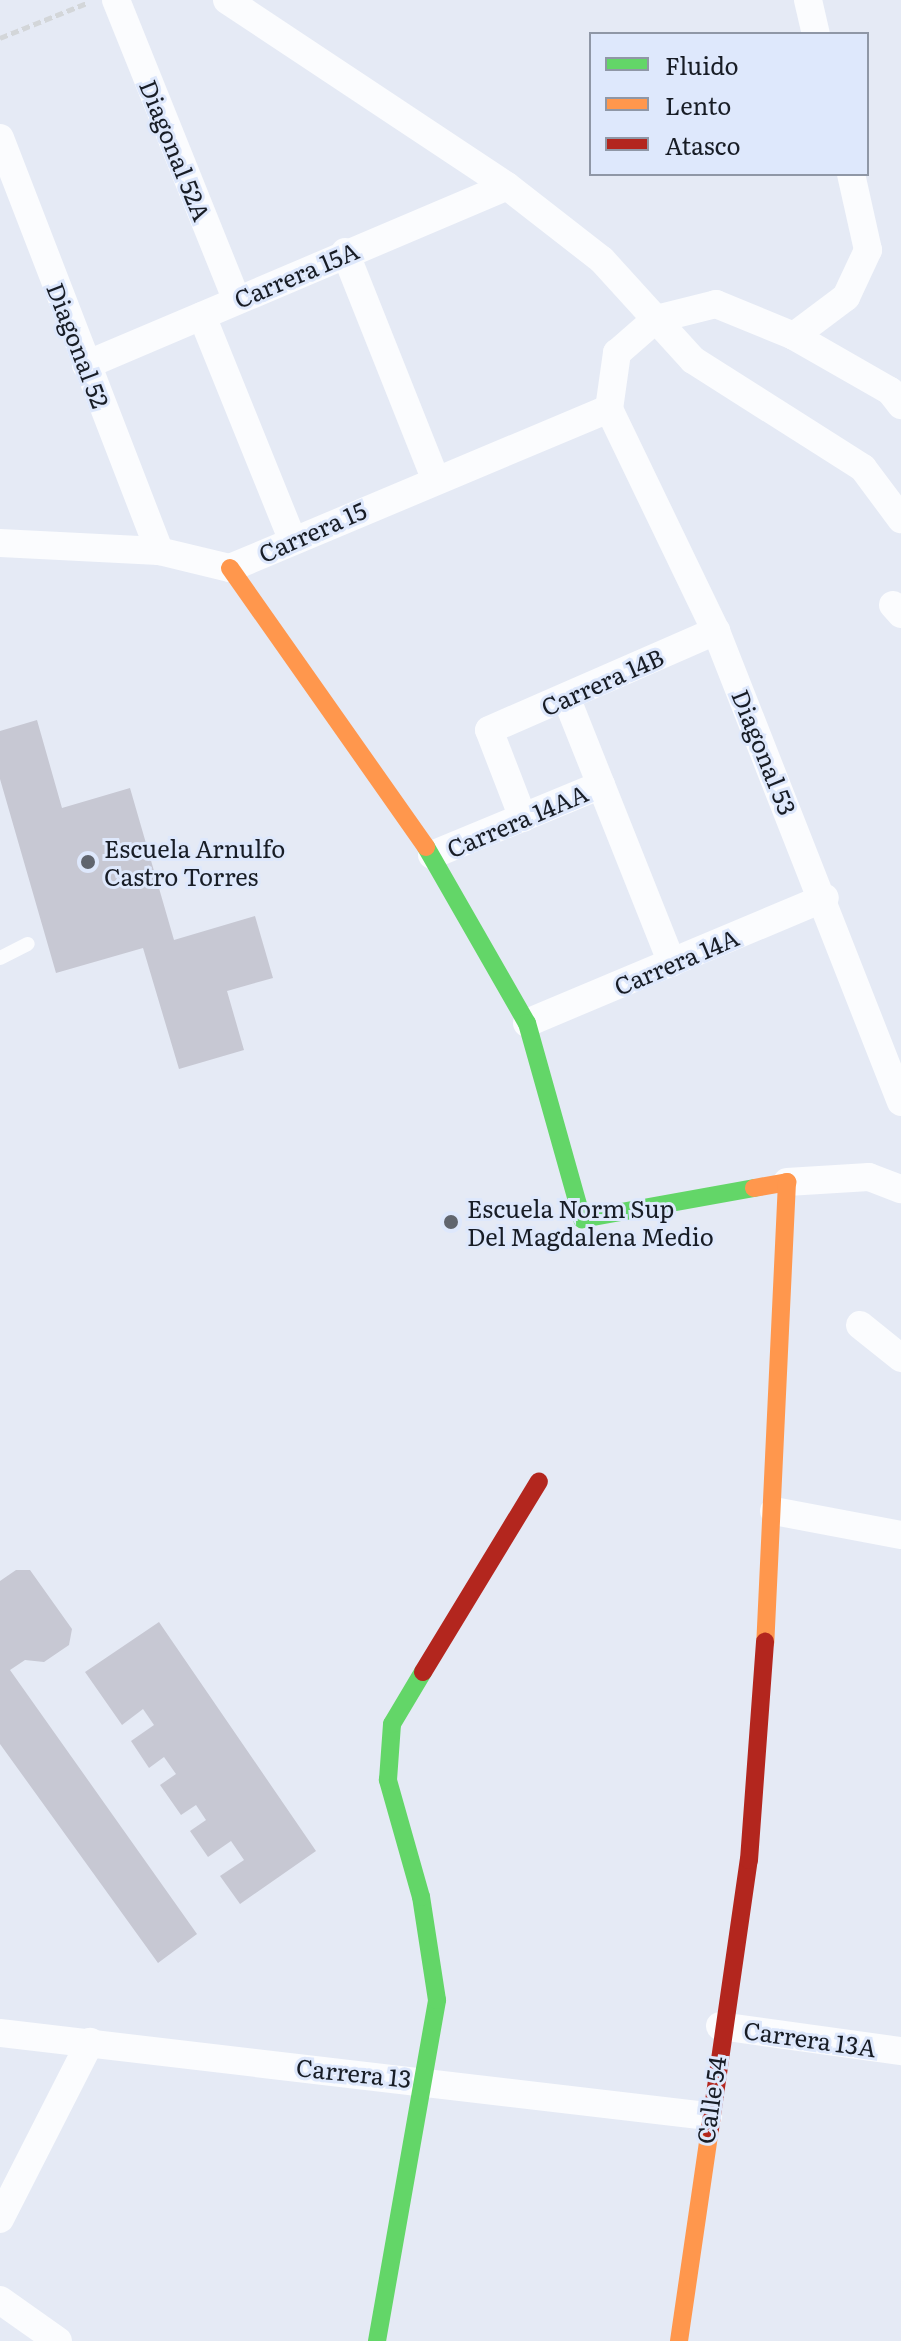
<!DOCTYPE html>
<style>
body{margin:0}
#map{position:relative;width:901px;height:2341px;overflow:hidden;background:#e5eaf5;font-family:Literata,serif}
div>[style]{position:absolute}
.building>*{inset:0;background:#c7c8d3}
.path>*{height:5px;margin-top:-2.5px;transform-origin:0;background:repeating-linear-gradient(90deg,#d3d6d9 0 8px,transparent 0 12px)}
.lane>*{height:14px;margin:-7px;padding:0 7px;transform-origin:7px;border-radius:7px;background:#fbfcfe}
.street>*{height:28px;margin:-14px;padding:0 14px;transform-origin:14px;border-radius:14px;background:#fbfcfe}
.fast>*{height:18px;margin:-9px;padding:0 9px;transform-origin:9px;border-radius:9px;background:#63d668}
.slow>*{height:18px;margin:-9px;padding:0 9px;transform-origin:9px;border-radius:9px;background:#ff974d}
.jam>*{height:18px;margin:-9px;padding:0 9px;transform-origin:9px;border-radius:9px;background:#b3261e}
.dots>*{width:22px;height:22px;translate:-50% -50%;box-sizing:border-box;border:4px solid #dee8fc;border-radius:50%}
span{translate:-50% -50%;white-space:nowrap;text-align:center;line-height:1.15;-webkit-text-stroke:6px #dee8fc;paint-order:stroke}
.street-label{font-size:24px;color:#181d26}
.poi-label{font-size:24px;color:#181d26}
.left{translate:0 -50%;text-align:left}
.legend{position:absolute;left:589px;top:32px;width:280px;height:144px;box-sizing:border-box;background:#dee8fc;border:2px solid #8f97a6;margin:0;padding:10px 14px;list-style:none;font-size:24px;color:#181d26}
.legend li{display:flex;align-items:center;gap:16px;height:40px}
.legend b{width:40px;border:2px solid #8f97a6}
</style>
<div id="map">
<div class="building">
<i style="clip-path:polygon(37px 720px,62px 808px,130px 788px,174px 940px,255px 916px,273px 978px,227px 991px,244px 1050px,179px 1069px,143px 948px,56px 973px,0 779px,0 731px)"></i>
<i style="clip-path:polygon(16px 1570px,30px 1570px,72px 1629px,69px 1645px,44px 1662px,25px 1660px,10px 1670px,197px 1934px,158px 1963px,0 1744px,0 1581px)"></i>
<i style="clip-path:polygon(159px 1622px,316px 1851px,240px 1904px,220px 1876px,244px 1860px,231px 1841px,208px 1857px,190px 1831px,206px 1820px,196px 1805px,181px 1815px,160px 1785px,176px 1774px,164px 1757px,149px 1768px,131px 1741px,154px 1725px,143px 1709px,122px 1725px,85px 1672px)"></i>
</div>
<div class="path">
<i style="left:0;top:38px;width:94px;rotate:-21.9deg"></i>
</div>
<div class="lane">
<i style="left:0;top:958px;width:31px;rotate:-27deg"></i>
</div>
<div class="street">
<i style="left:116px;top:0;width:322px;rotate:68.1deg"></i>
<i style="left:227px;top:0;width:336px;rotate:33.6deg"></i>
<i style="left:507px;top:186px;width:120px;rotate:37.9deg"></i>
<i style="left:602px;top:260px;width:135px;rotate:47.7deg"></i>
<i style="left:693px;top:360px;width:201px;rotate:32.4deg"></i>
<i style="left:863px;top:468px;width:64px;rotate:53.3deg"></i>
<i style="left:808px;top:0;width:35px;rotate:77deg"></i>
<i style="left:0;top:138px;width:443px;rotate:68.9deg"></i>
<i style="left:345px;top:252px;width:243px;rotate:68.3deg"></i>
<i style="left:202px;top:316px;width:240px;rotate:68deg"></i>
<i style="left:794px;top:336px;width:65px;rotate:-36.9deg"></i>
<i style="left:846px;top:297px;width:52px;rotate:-64.9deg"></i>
<i style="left:868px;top:250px;width:78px;rotate:-102.6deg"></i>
<i style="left:86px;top:365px;width:457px;rotate:-23deg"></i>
<i style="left:609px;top:409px;width:246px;rotate:64.3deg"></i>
<i style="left:716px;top:631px;width:506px;rotate:68.56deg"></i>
<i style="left:609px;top:409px;width:57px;rotate:-81.9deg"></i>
<i style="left:617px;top:353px;width:52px;rotate:-41.1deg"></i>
<i style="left:656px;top:319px;width:62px;rotate:-14deg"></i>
<i style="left:716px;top:304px;width:84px;rotate:22.3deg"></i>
<i style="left:794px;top:336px;width:111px;rotate:29.8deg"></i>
<i style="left:890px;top:391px;width:18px;rotate:52deg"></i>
<i style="left:0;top:543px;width:159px;rotate:2.9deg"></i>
<i style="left:159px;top:551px;width:73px;rotate:13.5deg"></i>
<i style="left:230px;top:568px;width:411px;rotate:-22.8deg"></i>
<i style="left:893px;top:605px;width:12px;rotate:48deg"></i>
<i style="left:566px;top:697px;width:286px;rotate:68.3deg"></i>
<i style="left:523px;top:818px;width:94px;rotate:-111.1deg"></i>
<i style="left:489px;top:730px;width:248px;rotate:-23.6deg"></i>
<i style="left:432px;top:855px;width:183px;rotate:-22.5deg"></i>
<i style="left:527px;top:1023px;width:323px;rotate:-22.8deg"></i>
<i style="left:787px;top:1182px;width:82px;rotate:-3.5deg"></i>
<i style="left:869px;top:1177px;width:34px;rotate:21deg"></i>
<i style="left:860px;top:1325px;width:53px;rotate:38.8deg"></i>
<i style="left:774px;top:1511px;width:129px;rotate:10.7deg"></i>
<i style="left:720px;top:2026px;width:183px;rotate:7.9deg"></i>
<i style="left:0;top:2033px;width:713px;rotate:6.69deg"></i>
<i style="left:0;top:2219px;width:199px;rotate:-63deg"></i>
<i style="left:0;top:2300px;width:71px;rotate:35.3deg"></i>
</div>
<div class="fast">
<i style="left:426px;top:847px;width:203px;rotate:60.2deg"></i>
<i style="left:527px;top:1023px;width:204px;rotate:74.3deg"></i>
<i style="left:582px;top:1219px;width:175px;rotate:-10.2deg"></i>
<i style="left:377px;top:2341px;width:346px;rotate:-80deg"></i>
<i style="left:437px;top:2000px;width:104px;rotate:-98.8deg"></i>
<i style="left:421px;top:1897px;width:122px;rotate:-105.8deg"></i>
<i style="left:388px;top:1780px;width:56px;rotate:-85.9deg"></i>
<i style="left:392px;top:1724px;width:61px;rotate:-59.2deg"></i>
</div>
<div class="slow">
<i style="left:230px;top:568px;width:341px;rotate:54.9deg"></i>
<i style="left:754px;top:1188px;width:34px;rotate:-10deg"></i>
<i style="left:787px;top:1182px;width:461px;rotate:92.7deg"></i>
<i style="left:679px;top:2341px;width:214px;rotate:-81.7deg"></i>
</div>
<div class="jam">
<i style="left:423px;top:1672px;width:223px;rotate:-58.7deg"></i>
<i style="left:710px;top:2129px;width:272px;rotate:-81.8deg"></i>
<i style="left:749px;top:1860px;width:219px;rotate:-85.8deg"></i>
</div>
<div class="dots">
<i style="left:88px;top:862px;background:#60656e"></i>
<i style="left:451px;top:1222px;background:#60656e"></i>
</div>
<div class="street-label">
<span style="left:176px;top:150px;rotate:68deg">Diagonal 52A</span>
<span style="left:296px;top:274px;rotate:-23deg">Carrera 15A</span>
<span style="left:79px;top:345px;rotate:69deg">Diagonal 52</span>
<span style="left:312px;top:531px;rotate:-24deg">Carrera 15</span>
<span style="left:602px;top:681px;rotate:-24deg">Carrera 14B</span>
<span style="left:765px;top:752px;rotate:68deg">Diagonal 53</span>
<span style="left:517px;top:820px;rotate:-23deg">Carrera 14AA</span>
<span style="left:676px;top:961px;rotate:-23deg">Carrera 14A</span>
<span style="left:810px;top:2038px;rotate:8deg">Carrera 13A</span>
<span style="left:354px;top:2072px;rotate:6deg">Carrera 13</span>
<span style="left:710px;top:2100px;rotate:-82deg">Calle 54</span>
</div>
<div class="poi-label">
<span class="left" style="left:104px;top:862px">Escuela Arnulfo<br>Castro Torres</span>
<span class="left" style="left:467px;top:1222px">Escuela Norm Sup<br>Del Magdalena Medio</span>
</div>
<ul class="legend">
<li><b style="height:10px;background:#63d668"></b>Fluido</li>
<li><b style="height:10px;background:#ff974d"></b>Lento</li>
<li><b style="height:10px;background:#b3261e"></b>Atasco</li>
</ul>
</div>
